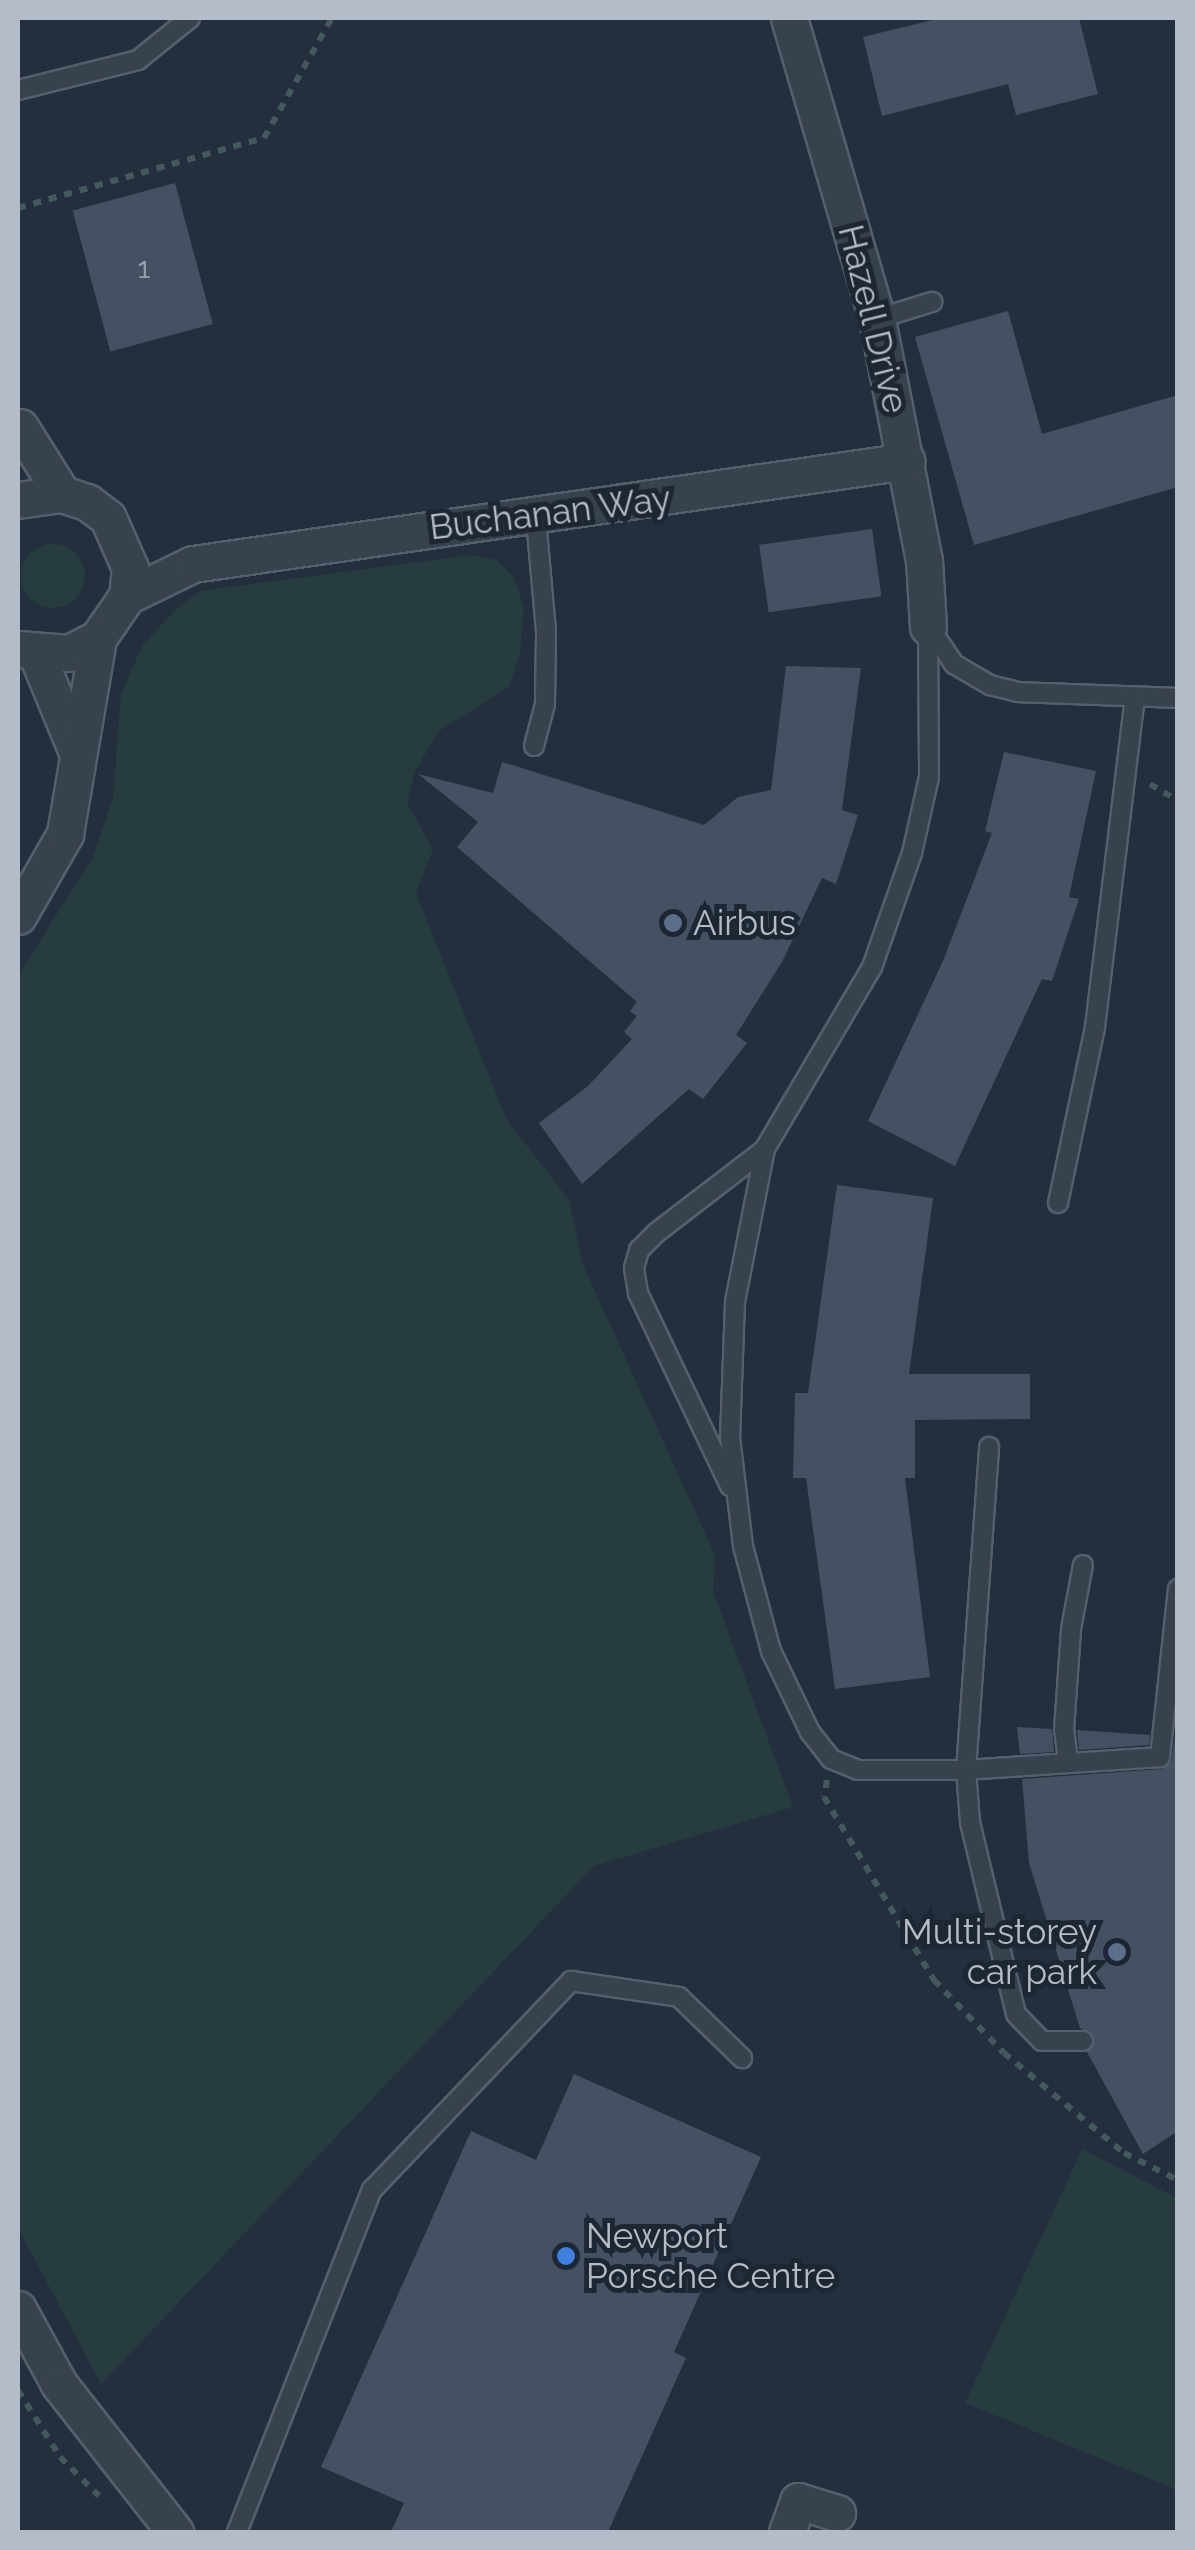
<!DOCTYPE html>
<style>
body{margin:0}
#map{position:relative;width:1195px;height:2550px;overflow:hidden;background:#242f3e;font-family:Raleway,sans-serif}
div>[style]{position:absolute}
.green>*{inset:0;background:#263c3f}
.round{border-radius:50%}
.building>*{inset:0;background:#455162;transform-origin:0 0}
.path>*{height:6px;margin-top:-3px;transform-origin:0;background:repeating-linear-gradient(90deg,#44595c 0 8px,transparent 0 16px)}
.roads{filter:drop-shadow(2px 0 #565f6c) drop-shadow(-2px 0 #565f6c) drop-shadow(0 2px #565f6c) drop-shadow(0 -2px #565f6c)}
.service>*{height:18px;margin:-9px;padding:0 9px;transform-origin:9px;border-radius:9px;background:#38414e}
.minor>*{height:35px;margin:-17.5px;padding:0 17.5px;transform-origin:17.5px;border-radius:17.5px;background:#38414e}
.dots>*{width:28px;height:28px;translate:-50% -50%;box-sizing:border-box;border:5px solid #1d2633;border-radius:50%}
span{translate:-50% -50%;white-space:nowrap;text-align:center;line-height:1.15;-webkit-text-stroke:10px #1d2633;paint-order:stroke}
.number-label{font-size:30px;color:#98a1af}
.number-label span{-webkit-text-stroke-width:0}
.street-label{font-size:35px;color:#b4bcc9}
.poi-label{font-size:35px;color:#b4bcc9}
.left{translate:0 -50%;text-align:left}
.right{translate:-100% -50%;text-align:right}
.frame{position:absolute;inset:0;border:20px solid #b4bcc9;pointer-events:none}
</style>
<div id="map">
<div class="green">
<i class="round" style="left:21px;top:544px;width:64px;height:64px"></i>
<i style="clip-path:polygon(471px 555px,497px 560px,513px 576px,524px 607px,520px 653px,509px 687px,439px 731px,415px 771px,407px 803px,433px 849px,416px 893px,507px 1120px,569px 1200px,583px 1265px,715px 1555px,713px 1591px,793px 1807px,594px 1866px,101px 2384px,18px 2228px,18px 976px,93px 857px,113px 798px,121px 694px,142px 646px,175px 610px,200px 591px)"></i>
<i style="clip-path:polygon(1082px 2149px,1177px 2198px,1177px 2490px,965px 2403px)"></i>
</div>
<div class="building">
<i style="clip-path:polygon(941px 18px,1079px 18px,1098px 94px,1016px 115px,1008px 84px,882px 116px,863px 37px)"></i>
<i style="left:175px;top:183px;width:146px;height:106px;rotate:75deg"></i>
<i style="clip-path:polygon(1008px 311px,1042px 434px,1178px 395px,1178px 487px,974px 545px,915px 337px)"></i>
<i style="left:872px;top:529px;width:68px;height:114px;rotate:82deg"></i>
<i style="clip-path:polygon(786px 666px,861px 668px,842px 810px,858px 815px,836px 884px,822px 878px,782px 962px,736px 1035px,747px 1043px,703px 1099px,689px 1089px,582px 1184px,539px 1123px,588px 1086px,632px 1039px,624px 1032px,637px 1016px,630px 1011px,637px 1002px,457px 847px,478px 822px,418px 774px,493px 793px,502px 762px,704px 825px,738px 797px,771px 790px)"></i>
<i style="clip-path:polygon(1004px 752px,1096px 771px,1069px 897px,1079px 899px,1052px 981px,1042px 979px,955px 1166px,868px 1121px,943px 961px,992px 833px,985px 831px)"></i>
<i style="clip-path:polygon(837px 1185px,933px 1198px,909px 1374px,1030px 1374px,1030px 1419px,915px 1420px,915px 1478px,905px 1478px,930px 1677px,835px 1689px,806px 1478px,793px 1478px,795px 1393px,808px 1393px)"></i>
<i style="clip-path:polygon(1017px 1727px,1052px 1729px,1054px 1752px,1020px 1754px)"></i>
<i style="clip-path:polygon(1077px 1730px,1150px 1735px,1149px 1745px,1079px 1750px)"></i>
<i style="clip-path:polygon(1175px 1736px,1178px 2131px,1143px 2154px,1087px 2052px,1094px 2036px,1080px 2028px,1029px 1863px,1022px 1779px,1162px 1769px,1171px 1763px)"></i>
<i style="clip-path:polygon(574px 2074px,761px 2157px,674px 2352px,686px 2358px,608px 2532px,391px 2532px,404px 2503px,321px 2467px,471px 2131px,536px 2160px)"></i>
</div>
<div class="path">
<i style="left:18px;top:208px;width:256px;rotate:-15.9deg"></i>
<i style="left:264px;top:138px;width:138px;rotate:-60.5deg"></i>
<i style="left:1150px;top:784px;width:33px;rotate:31deg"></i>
<i style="left:827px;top:1780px;width:17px;rotate:100deg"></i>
<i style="left:824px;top:1797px;width:214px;rotate:59deg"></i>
<i style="left:934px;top:1980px;width:101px;rotate:46.2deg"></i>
<i style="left:1004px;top:2053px;width:156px;rotate:39.8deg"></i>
<i style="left:1124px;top:2153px;width:60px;rotate:26.6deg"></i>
<i style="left:18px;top:2390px;width:79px;rotate:57.9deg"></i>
<i style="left:60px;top:2457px;width:55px;rotate:45deg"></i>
</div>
<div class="roads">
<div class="service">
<i style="left:18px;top:90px;width:124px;rotate:-14deg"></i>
<i style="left:138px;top:60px;width:67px;rotate:-38.9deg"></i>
<i style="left:877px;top:319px;width:58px;rotate:-17.2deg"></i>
<i style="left:928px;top:627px;width:150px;rotate:89.6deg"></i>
<i style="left:929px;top:777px;width:78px;rotate:102.6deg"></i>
<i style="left:912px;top:853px;width:121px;rotate:109.3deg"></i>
<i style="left:872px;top:967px;width:211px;rotate:120.5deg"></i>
<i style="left:765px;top:1149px;width:156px;rotate:101.1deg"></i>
<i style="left:735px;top:1302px;width:135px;rotate:92.1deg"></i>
<i style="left:730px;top:1437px;width:110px;rotate:83.2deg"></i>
<i style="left:743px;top:1546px;width:109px;rotate:75.1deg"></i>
<i style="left:771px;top:1651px;width:90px;rotate:64.3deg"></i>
<i style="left:810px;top:1732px;width:34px;rotate:52deg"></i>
<i style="left:831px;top:1759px;width:29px;rotate:22deg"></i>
<i style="left:858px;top:1770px;width:108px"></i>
<i style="left:966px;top:1770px;width:324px;rotate:-85.9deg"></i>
<i style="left:929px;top:627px;width:45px;rotate:56deg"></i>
<i style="left:954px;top:664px;width:42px;rotate:30.3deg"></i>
<i style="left:990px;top:685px;width:29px;rotate:14deg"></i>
<i style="left:1018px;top:692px;width:160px;rotate:2.1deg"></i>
<i style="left:534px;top:746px;width:43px;rotate:-75.3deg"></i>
<i style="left:545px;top:704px;width:73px;rotate:-89.2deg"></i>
<i style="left:546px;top:631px;width:113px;rotate:-95.1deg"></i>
<i style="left:1058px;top:1203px;width:180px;rotate:-78.1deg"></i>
<i style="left:1095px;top:1027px;width:333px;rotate:-83.1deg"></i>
<i style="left:730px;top:1486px;width:214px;rotate:-115.5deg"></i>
<i style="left:638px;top:1293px;width:25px;rotate:-99deg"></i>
<i style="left:634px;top:1268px;width:19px;rotate:-74deg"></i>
<i style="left:639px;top:1250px;width:24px;rotate:-45deg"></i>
<i style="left:656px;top:1233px;width:138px;rotate:-37.6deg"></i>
<i style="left:1068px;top:1761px;width:31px;rotate:-97deg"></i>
<i style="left:1064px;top:1730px;width:101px;rotate:-86deg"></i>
<i style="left:1071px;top:1629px;width:65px;rotate:-79.4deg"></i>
<i style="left:1083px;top:2041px;width:41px;rotate:180deg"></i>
<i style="left:1042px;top:2041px;width:37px;rotate:-134deg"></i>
<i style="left:1016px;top:2014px;width:197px;rotate:-103.5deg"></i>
<i style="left:970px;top:1822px;width:52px;rotate:-94.4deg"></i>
<i style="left:966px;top:1770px;width:194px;rotate:-3.8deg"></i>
<i style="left:1160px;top:1757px;width:169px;rotate:-83.9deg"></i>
<i style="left:237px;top:2532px;width:368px;rotate:-68.5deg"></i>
<i style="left:372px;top:2190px;width:289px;rotate:-46.4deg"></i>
<i style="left:571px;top:1981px;width:109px;rotate:8.4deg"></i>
<i style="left:679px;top:1997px;width:88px;rotate:44.1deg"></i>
</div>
<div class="minor">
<i style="left:789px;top:18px;width:314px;rotate:73.7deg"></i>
<i style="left:877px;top:319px;width:246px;rotate:79deg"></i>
<i style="left:924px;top:560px;width:67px;rotate:86.6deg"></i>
<i style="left:20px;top:427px;width:79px;rotate:57.9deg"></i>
<i style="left:18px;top:500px;width:44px;rotate:-7.8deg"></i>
<i style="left:62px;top:494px;width:26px;rotate:18deg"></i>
<i style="left:87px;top:502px;width:26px;rotate:37deg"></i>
<i style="left:108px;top:518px;width:55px;rotate:66.3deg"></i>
<i style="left:130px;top:568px;width:28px;rotate:96deg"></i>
<i style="left:127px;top:596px;width:51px;rotate:124.6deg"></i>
<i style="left:98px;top:638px;width:33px;rotate:153deg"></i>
<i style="left:69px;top:653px;width:51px;rotate:-175.5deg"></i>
<i style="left:127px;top:596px;width:73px;rotate:-25.9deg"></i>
<i style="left:193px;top:564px;width:721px;rotate:-8.21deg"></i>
<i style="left:37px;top:655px;width:105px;rotate:67.6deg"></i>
<i style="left:18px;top:916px;width:95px;rotate:-60.2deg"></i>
<i style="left:65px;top:834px;width:199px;rotate:-80.4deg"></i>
<i style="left:18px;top:2309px;width:85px;rotate:61.3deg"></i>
<i style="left:59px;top:2384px;width:188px;rotate:51.9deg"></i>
<i style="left:787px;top:2532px;width:33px;rotate:-70deg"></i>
<i style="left:798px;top:2501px;width:41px;rotate:17.1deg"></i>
</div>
</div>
<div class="dots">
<i style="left:673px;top:923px;background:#5c6f8a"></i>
<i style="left:1117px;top:1952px;background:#5c6f8a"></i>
<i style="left:566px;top:2256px;background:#3f7fe0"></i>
</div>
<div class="number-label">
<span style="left:144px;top:268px">1</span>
</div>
<div class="street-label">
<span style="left:873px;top:319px;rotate:76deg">Hazell Drive</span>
<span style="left:550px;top:513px;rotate:-7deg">Buchanan Way</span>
</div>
<div class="poi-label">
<span class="left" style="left:693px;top:923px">Airbus</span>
<span class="right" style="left:1097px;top:1952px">Multi-storey<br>car park</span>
<span class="left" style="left:586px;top:2256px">Newport<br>Porsche Centre</span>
</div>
<div class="frame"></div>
</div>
